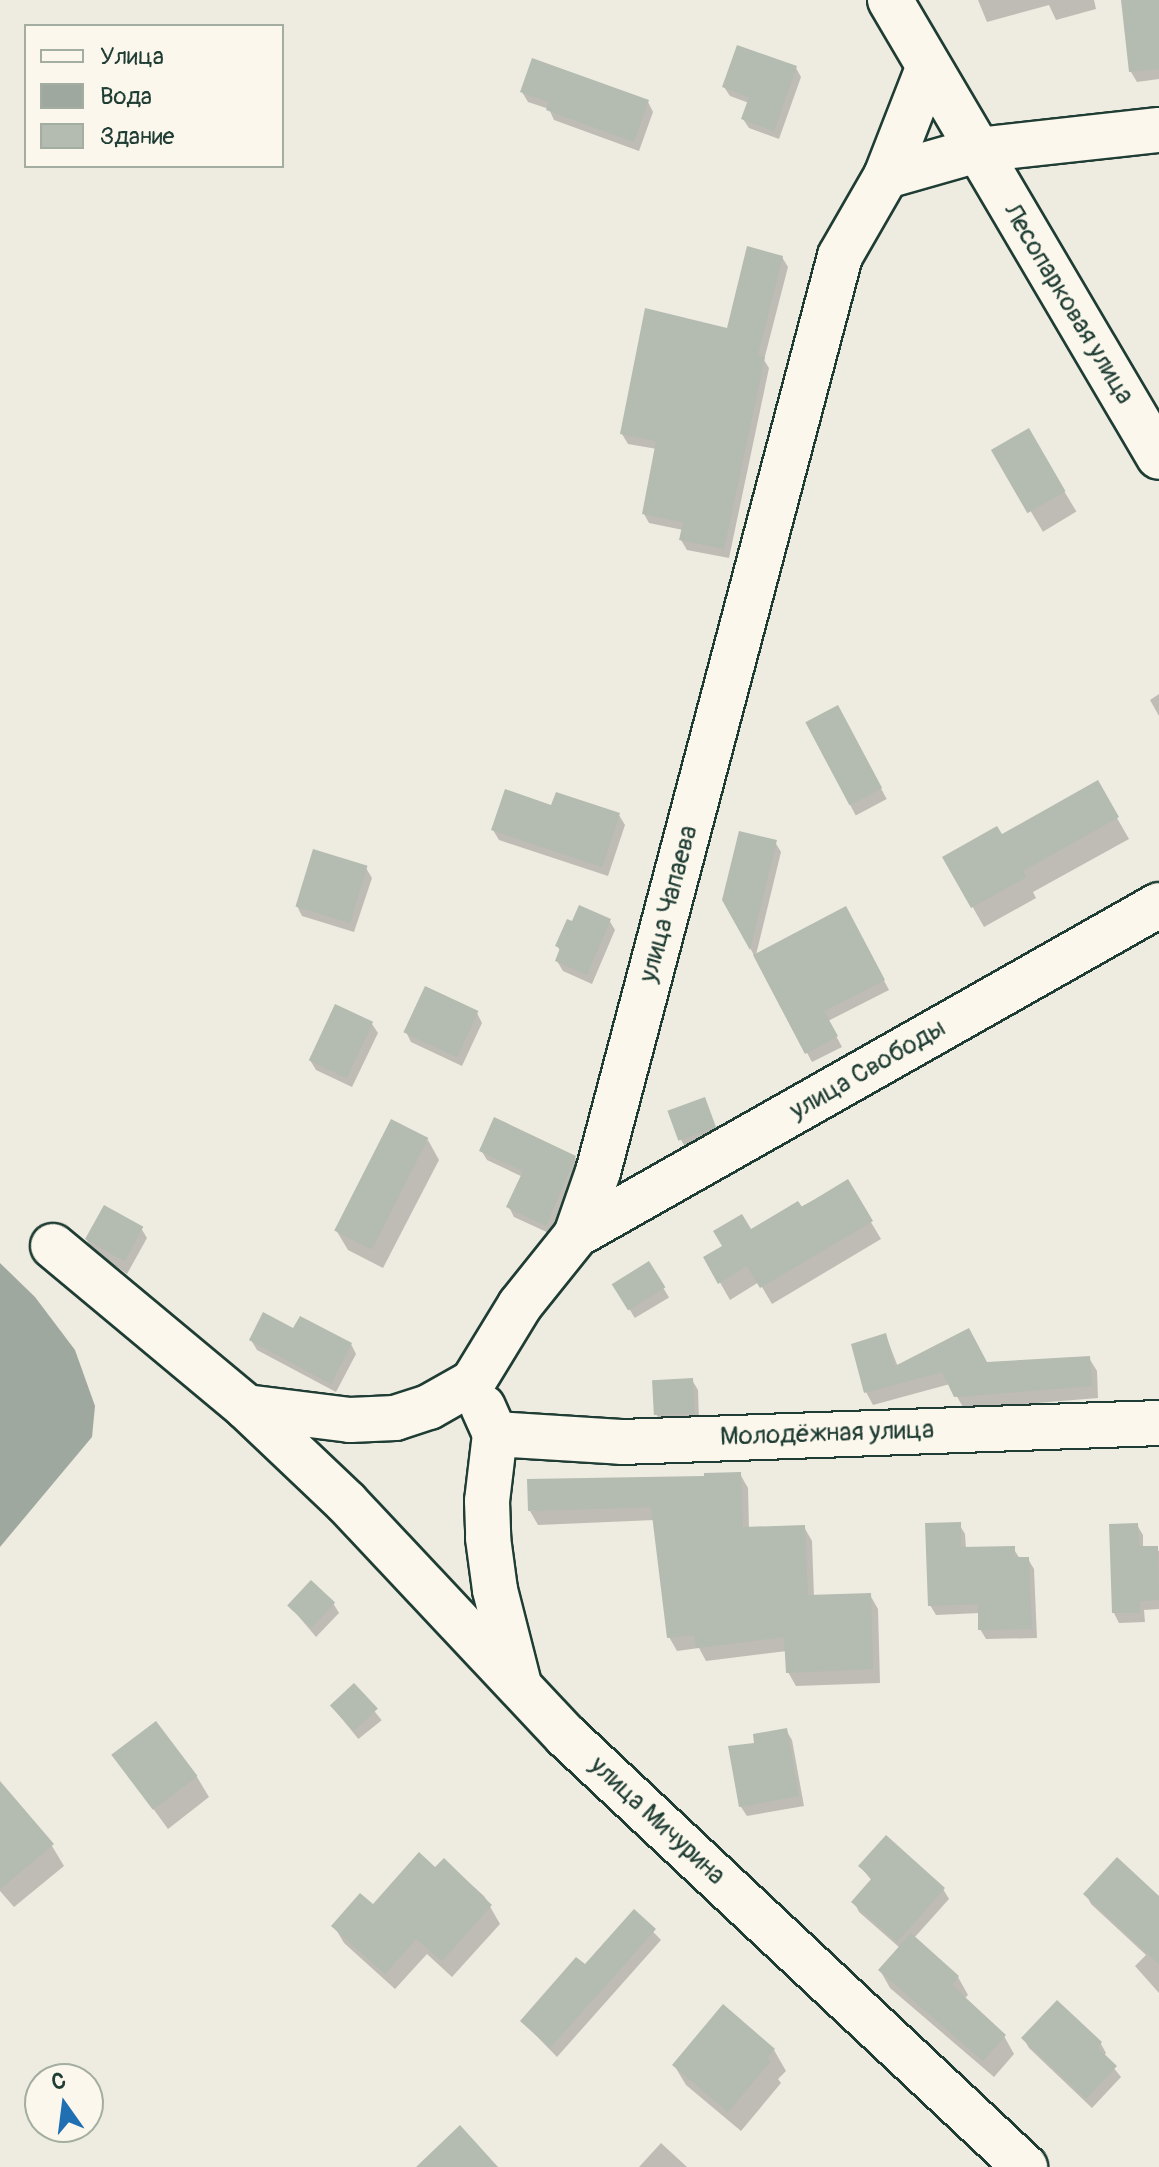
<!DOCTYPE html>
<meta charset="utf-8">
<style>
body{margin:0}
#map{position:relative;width:1159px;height:2167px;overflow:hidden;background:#eeece1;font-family:Pangolin,sans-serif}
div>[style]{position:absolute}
.water>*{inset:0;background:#9fa89f}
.shadow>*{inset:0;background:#0003;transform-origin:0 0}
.building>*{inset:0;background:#b4bbb0;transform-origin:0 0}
.roads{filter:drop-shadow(2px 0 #1f3d34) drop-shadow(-2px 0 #1f3d34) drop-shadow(0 2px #1f3d34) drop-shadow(0 -2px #1f3d34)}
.minor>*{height:44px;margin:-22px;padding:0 22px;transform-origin:22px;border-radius:22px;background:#fbf7ec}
span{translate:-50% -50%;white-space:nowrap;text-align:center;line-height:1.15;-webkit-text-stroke:8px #fbf7ec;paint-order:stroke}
.street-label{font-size:26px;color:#1f3d34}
.legend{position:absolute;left:24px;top:24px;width:260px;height:144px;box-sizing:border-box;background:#fbf7ec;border:2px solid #a3ada2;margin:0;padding:10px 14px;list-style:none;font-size:24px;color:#1f3d34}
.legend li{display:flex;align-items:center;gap:16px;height:40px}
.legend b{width:40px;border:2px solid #a3ada2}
.north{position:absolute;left:24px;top:2063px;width:80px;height:80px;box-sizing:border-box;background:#fbf7ec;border:2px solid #a3ada2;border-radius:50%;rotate:346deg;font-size:22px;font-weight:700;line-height:32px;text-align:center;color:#1f3d34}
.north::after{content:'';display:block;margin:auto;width:28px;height:36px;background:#1f6fb2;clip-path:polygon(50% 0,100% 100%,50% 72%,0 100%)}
</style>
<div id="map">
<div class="water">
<i style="clip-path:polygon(0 1263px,35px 1297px,75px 1350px,95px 1406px,92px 1437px,0 1547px)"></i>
</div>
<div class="shadow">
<i style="clip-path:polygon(978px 0,1094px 0,1096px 9px,1056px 20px,1049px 5px,987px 22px)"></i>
<i style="clip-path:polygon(1159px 37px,1159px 79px,1137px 82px,1131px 72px,1128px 40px)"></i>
<i style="clip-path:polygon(796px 68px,801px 77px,779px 139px,749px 128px,743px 119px,749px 103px,730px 96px,724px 87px)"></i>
<i style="clip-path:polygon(522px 92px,648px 102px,653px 112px,639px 151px,554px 120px,549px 109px,528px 102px)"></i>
<i style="clip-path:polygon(782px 257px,788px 267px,764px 360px,769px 368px,729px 558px,687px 550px,681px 540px,683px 530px,649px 523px,644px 514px,657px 449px,628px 444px,622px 434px,728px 331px)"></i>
<i style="left:1028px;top:431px;width:94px;height:39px;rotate:59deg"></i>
<i style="clip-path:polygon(1159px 694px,1159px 716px,1150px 700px)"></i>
<i style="left:843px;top:717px;width:93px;height:35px;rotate:62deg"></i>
<i style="clip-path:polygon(1097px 783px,1129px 839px,1033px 892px,1036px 898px,984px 927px,945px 858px,1001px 836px)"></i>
<i style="clip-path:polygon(553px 807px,619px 815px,625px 825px,608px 876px,499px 840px,493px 830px)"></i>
<i style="clip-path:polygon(775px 842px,781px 852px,756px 955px,851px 918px,889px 990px,828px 1021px,842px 1047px,812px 1062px,724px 900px)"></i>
<i style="clip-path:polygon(366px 868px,372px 878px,354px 932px,302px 916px,297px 906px)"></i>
<i style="clip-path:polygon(609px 920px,615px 930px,592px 984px,563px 971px,557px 961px,561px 952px,557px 946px)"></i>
<i style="clip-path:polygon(477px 1013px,482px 1023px,462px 1066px,411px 1042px,406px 1032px)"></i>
<i style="clip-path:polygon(372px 1024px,378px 1033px,352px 1087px,316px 1070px,310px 1060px)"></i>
<i style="clip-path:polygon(704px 1100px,720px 1137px,687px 1150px,681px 1140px)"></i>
<i style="clip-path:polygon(428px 1140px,439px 1160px,383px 1268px,348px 1250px,336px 1230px)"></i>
<i style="clip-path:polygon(481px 1150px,575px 1158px,581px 1167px,551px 1234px,514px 1217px,509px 1207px,523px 1177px,487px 1160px)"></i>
<i style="clip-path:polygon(847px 1182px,881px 1239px,772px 1304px,759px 1282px,730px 1300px,706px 1258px)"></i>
<i style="clip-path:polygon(141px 1228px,147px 1238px,127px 1274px,92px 1249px,86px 1239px)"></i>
<i style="left:649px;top:1264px;width:39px;height:40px;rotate:59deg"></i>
<i style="clip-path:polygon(294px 1331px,351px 1344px,356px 1354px,336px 1392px,257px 1350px,251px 1340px)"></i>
<i style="clip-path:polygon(886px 1336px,898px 1367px,1089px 1358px,1097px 1371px,1098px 1398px,964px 1409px,950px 1384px,873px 1405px,866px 1392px,853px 1345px)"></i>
<i style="clip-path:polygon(692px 1380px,698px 1390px,699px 1422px,662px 1424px,656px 1414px)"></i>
<i style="clip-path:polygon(740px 1474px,748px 1488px,749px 1529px,804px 1527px,812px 1541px,814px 1597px,870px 1595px,878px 1609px,880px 1683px,796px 1686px,788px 1672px,787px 1651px,706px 1661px,699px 1648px,677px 1651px,669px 1637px,655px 1520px,538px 1525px,530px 1511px)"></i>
<i style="clip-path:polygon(959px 1524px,965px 1534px,966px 1549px,1013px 1548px,1020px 1559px,1028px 1559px,1034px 1569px,1037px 1638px,986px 1639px,980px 1629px,980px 1613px,936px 1615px,930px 1605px)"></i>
<i style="clip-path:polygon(1137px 1525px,1143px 1535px,1143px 1548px,1159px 1551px,1159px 1609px,1144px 1610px,1145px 1622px,1119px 1623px,1114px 1613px)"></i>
<i style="clip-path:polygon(333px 1603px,339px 1613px,316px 1637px,289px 1605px)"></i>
<i style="left:354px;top:1686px;width:44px;height:30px;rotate:51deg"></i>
<i style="clip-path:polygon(786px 1730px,792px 1740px,804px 1806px,747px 1816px,741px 1807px,730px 1748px,757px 1745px)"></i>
<i style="clip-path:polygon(114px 1755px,197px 1777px,209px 1797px,168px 1829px)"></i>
<i style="clip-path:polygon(0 1792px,52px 1846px,64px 1866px,14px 1907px,0 1891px)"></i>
<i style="clip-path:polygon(444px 1860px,484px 1896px,500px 1924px,452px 1977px,427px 1954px,395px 1989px,344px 1943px,334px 1926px,435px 1870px)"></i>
<i style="clip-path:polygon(860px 1866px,943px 1889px,949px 1899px,914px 1938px,958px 1977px,968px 1995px,964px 1999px,1004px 2036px,1014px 2054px,994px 2077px,890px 1988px,880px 1970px,900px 1948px,859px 1912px,854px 1902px,872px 1881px)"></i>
<i style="clip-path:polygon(1086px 1894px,1159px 1899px,1159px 1993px,1135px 1966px,1146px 1955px,1091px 1904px)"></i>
<i style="clip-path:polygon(634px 1912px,661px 1940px,557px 2057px,522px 2021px,585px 1967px)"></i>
<i style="clip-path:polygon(1024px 2039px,1101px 2044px,1106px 2053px,1104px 2056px,1121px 2077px,1092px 2108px,1029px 2048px)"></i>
<i style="clip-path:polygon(774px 2050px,786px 2071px,778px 2079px,781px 2083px,741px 2131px,686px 2085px,674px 2065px)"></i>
<i style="clip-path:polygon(661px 2143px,687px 2167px,639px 2167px)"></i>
</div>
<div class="building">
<i style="clip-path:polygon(1121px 0,1159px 0,1159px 69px,1129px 72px)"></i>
<i style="clip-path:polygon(737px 45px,797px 66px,774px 131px,741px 119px,749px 97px,722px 87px)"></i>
<i style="clip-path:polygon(532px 58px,649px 100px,634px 142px,546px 110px,549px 102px,520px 92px)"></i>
<i style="clip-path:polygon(747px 246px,783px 256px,758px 355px,765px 357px,724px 549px,679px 540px,683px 522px,642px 514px,656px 441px,620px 434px,645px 308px,727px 328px)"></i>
<i style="left:1029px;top:428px;width:73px;height:44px;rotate:60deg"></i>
<i style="left:838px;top:705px;width:94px;height:37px;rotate:62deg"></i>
<i style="clip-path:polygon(1098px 780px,1119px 817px,1023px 871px,1026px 877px,971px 908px,942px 857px,997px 826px,1002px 834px)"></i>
<i style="clip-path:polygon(505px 789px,551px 805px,556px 792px,620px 813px,602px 867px,491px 830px)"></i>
<i style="clip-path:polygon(739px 831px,777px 840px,750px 950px,722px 900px)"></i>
<i style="left:313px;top:849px;width:57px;height:60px;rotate:17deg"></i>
<i style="clip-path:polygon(579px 905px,611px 919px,587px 975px,555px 961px,560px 948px,555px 946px,567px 919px,572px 921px)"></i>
<i style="clip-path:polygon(846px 906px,885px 980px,824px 1011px,838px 1036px,805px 1054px,753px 955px)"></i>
<i style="left:425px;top:986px;width:59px;height:51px;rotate:25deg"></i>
<i style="left:335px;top:1004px;width:42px;height:62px;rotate:25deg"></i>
<i style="left:705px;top:1097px;width:32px;height:40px;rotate:70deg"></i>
<i style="clip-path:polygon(494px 1117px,576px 1156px,546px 1226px,506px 1207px,523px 1171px,479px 1151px)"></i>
<i style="left:391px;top:1119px;width:42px;height:125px;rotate:27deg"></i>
<i style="clip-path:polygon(848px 1179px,873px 1221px,760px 1288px,747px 1266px,718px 1284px,703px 1257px,722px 1246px,713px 1231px,742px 1214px,751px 1229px,798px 1201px,802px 1207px)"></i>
<i style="left:104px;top:1205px;width:45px;height:39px;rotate:29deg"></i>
<i style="left:649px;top:1261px;width:31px;height:44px;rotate:58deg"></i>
<i style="clip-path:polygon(263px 1312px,293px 1328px,300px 1316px,352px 1343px,331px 1384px,249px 1340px)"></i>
<i style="clip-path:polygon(969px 1328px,987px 1362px,1090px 1356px,1092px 1386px,954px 1397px,942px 1372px,864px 1393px,851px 1344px,886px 1333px,895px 1366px)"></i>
<i style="left:693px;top:1378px;width:35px;height:41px;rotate:87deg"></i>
<i style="clip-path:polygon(741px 1472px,743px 1527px,805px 1525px,808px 1595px,871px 1593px,873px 1669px,786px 1673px,784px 1637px,696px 1648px,694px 1635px,667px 1638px,651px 1507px,528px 1511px,527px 1479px,704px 1476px,704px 1473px)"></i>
<i style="clip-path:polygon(961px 1522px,961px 1547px,1015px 1546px,1015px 1557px,1029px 1557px,1032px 1629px,978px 1630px,978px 1604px,928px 1606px,925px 1523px)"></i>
<i style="clip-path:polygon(1138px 1523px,1139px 1546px,1158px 1546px,1159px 1600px,1140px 1601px,1140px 1613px,1112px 1613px,1109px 1524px)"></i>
<i style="left:311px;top:1580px;width:33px;height:35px;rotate:43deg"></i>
<i style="left:354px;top:1683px;width:35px;height:33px;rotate:47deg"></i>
<i style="left:156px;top:1721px;width:69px;height:56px;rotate:53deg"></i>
<i style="clip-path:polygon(787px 1728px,799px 1796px,739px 1807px,728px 1746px,754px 1743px,753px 1734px)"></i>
<i style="clip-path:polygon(0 1781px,54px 1844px,0 1889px)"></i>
<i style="clip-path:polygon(886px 1835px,945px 1888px,897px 1942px,851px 1902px,872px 1878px,858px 1866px)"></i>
<i style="clip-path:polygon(419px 1852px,435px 1867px,444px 1858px,492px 1905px,442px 1961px,416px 1939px,385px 1974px,331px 1926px,360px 1893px,373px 1904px)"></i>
<i style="clip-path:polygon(1117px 1857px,1159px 1896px,1159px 1964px,1083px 1894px)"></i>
<i style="clip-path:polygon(634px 1909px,656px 1929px,550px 2048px,520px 2021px,576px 1957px,585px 1964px)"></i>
<i style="clip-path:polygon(911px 1933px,959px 1976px,952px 1985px,1006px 2035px,983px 2061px,878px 1970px)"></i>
<i style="clip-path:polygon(1057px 2000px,1102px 2042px,1098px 2048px,1117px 2066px,1086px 2099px,1021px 2038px)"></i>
<i style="clip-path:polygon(723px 2004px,775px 2049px,767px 2058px,771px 2061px,728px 2112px,672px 2065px)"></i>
<i style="clip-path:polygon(460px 2125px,498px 2167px,416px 2167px)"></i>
</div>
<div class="roads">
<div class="minor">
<i style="left:890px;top:0;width:530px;rotate:59.52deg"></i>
<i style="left:886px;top:176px;width:95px;rotate:-15.9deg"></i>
<i style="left:977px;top:150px;width:183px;rotate:-6.3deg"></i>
<i style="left:576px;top:1235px;width:670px;rotate:-29.51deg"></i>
<i style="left:53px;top:1246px;width:251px;rotate:39.8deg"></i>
<i style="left:246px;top:1407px;width:139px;rotate:43.5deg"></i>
<i style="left:347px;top:1503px;width:320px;rotate:46.8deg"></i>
<i style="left:566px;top:1736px;width:630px;rotate:43.2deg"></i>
<i style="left:246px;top:1407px;width:105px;rotate:7.1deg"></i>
<i style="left:350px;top:1420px;width:45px;rotate:-2.5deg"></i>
<i style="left:395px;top:1418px;width:36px;rotate:-18deg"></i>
<i style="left:429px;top:1407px;width:51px;rotate:-29.6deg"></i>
<i style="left:473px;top:1382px;width:90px;rotate:-58.6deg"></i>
<i style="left:520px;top:1305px;width:90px;rotate:-51.3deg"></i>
<i style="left:576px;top:1235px;width:67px;rotate:-70.8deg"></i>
<i style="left:598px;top:1172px;width:947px;rotate:-75.2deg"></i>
<i style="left:840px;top:256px;width:92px;rotate:-60.1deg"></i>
<i style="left:886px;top:176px;width:116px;rotate:-68.7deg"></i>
<i style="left:483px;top:1407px;width:30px;rotate:66deg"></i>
<i style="left:495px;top:1434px;width:67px;rotate:96.8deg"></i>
<i style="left:487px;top:1501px;width:37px;rotate:88deg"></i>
<i style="left:488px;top:1538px;width:52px;rotate:82.3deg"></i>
<i style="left:495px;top:1590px;width:93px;rotate:75.7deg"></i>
<i style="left:495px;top:1434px;width:126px;rotate:3.6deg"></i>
<i style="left:621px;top:1442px;width:538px;rotate:-2.02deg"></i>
</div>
</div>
<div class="street-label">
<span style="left:1068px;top:304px;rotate:59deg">Лесопарковая улица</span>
<span style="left:669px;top:904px;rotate:-75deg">улица Чапаева</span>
<span style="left:868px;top:1070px;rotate:-30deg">улица Свободы</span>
<span style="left:827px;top:1434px;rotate:-2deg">Молодёжная улица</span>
<span style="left:657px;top:1821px;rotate:43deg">улица Мичурина</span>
</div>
<ul class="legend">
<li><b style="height:10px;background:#fbf7ec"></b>Улица</li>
<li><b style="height:22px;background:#9fa89f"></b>Вода</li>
<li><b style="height:22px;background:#b4bbb0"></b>Здание</li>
</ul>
<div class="north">С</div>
</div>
